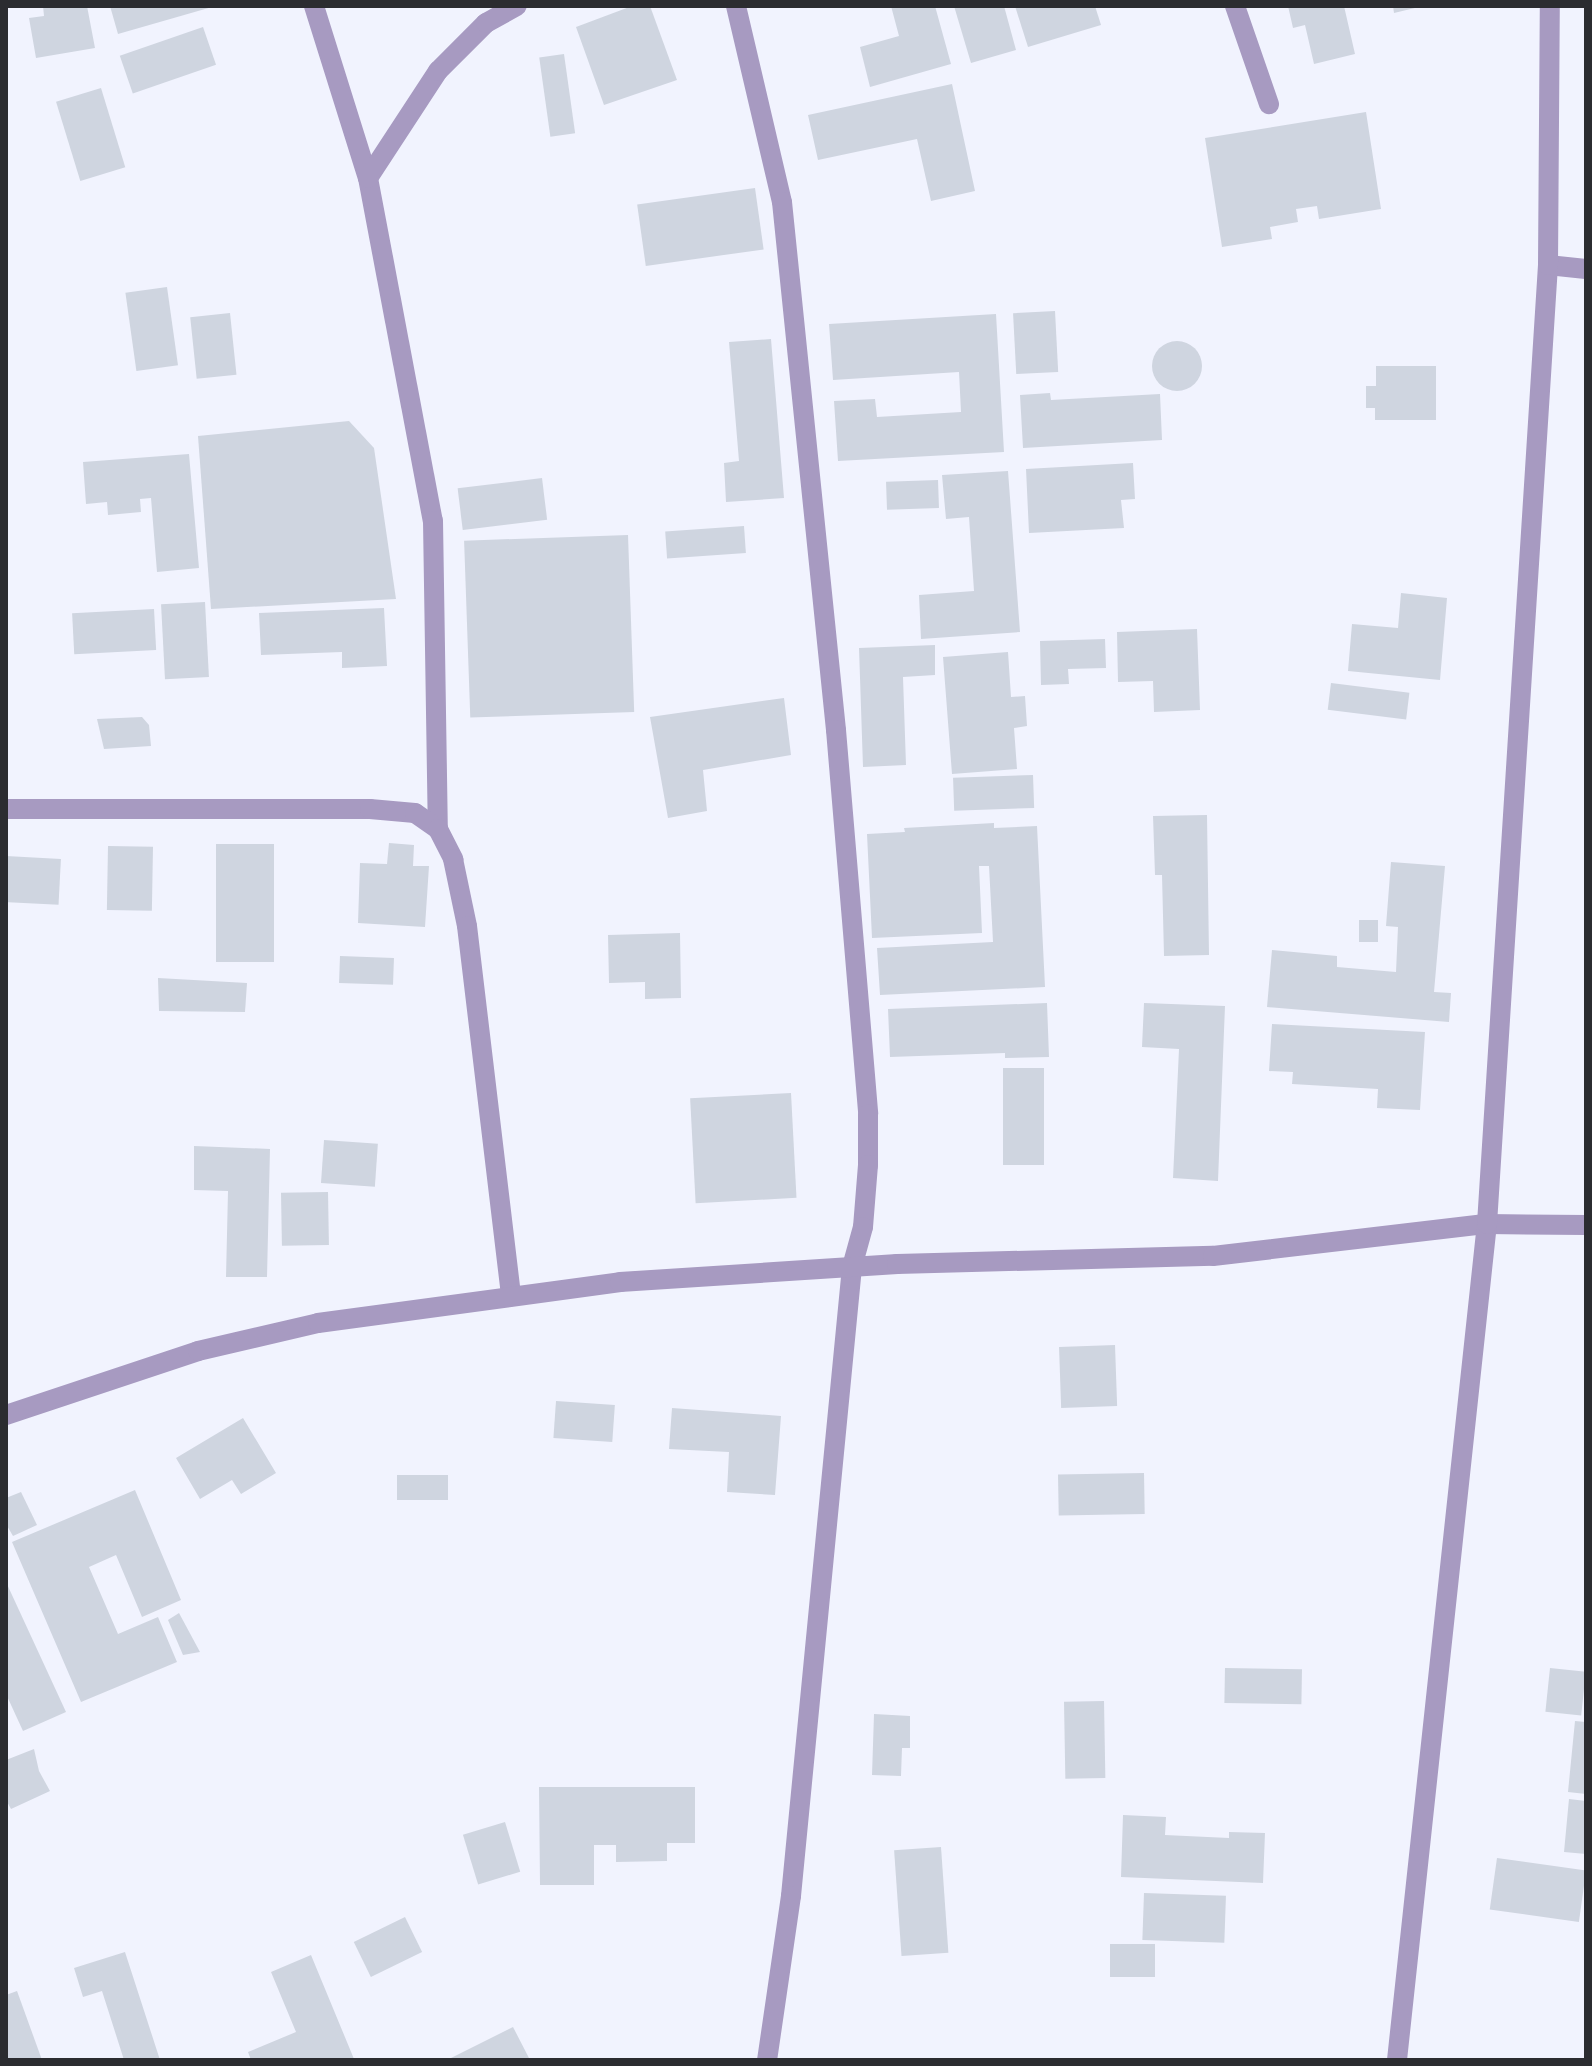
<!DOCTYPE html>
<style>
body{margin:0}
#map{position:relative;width:1592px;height:2066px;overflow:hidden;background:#f1f3fe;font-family:"DM Sans",sans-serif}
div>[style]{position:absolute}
.building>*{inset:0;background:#cfd5e0;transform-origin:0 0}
.round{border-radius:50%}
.minor>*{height:20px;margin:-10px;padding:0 10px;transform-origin:10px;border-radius:10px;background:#a79ac1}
span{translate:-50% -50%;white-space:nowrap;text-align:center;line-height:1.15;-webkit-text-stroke:7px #fff;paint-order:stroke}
.frame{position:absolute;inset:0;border:8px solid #2b2c30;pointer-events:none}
</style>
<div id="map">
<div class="building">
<i style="clip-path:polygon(43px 6px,87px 6px,95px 48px,36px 58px,29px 18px,44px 16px)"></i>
<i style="clip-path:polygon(110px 6px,212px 6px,212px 7px,118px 34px)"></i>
<i style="clip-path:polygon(632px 6px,650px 6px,677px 80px,604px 105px,576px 27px)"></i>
<i style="clip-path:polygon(891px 6px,935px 6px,951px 64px,870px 87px,860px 47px,899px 36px)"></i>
<i style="clip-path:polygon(954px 6px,1004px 6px,1016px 50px,971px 63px)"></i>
<i style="clip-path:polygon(1015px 6px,1095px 6px,1101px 25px,1028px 47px)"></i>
<i style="clip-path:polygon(1288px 6px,1344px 6px,1355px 54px,1314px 64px,1305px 25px,1293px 28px)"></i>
<i style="clip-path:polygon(1393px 6px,1419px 6px,1419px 7px,1394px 13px)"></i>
<i style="left:203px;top:27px;width:40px;height:88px;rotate:71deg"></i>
<i style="left:564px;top:54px;width:80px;height:25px;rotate:82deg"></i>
<i style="clip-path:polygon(952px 84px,975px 191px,931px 201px,917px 139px,818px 160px,808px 115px)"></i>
<i style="left:101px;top:88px;width:83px;height:47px;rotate:73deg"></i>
<i style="clip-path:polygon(1366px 112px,1381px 209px,1319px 219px,1317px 206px,1296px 209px,1298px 222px,1270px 227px,1272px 239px,1222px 247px,1205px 138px)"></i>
<i style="left:755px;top:188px;width:62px;height:119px;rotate:82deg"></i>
<i style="left:167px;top:287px;width:79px;height:42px;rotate:82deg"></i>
<i style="left:1055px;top:311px;width:61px;height:42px;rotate:87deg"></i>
<i style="left:230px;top:313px;width:62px;height:40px;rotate:84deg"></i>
<i style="clip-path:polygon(996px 314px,1004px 452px,838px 461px,834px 401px,875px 399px,877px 417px,961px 412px,959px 372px,833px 380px,829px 324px)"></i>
<i style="clip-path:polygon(771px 339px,784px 498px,726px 502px,724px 463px,739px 461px,729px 342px)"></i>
<i class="round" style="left:1152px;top:341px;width:50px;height:50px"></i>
<i style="clip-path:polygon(1376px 366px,1436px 366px,1436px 420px,1375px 420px,1375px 408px,1366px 408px,1366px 386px,1376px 386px)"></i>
<i style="clip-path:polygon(1050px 393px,1051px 400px,1160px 394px,1162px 440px,1023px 448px,1020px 395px)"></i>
<i style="clip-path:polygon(349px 421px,374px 448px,396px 599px,211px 609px,198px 436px)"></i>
<i style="clip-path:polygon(189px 454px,199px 568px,157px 572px,151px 498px,140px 499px,141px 512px,108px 515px,107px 502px,86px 504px,83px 462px)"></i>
<i style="clip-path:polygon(1133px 463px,1135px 499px,1121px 500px,1124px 528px,1029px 533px,1026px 469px)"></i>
<i style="clip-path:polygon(1008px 471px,1020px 632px,921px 639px,919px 595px,974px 591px,969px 517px,946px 519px,942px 475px)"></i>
<i style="left:542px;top:478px;width:42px;height:85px;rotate:83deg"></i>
<i style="left:938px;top:480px;width:28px;height:52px;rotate:88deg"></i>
<i style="left:744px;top:526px;width:27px;height:79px;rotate:86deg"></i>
<i style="left:628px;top:535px;width:177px;height:164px;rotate:88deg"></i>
<i style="clip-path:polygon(1401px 593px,1447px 598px,1440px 680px,1348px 671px,1352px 624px,1398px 628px)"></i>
<i style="left:205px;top:602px;width:75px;height:44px;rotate:87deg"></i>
<i style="clip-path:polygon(384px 608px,387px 666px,342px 668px,342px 652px,261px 655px,259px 613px)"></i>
<i style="left:154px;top:609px;width:41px;height:82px;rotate:87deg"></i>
<i style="clip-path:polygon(1197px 629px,1200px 710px,1154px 712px,1153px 681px,1118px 682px,1117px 632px)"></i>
<i style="clip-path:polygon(1105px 639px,1106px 668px,1068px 669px,1069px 684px,1041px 685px,1040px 641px)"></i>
<i style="clip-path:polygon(935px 645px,935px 675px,903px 677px,906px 765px,863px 767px,859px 648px)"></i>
<i style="clip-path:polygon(1008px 652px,1011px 697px,1025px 696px,1027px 726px,1014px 728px,1017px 769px,952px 774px,943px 657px)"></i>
<i style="left:1331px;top:683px;width:79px;height:27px;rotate:7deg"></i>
<i style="clip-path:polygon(784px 698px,791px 755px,703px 770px,707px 811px,668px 818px,650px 717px)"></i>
<i style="clip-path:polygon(142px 717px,149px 725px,151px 746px,104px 749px,97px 719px)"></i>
<i style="left:1033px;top:775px;width:33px;height:80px;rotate:88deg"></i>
<i style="clip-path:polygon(1207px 815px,1209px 955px,1164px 956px,1162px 875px,1155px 875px,1153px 816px)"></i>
<i style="clip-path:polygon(994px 823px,994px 828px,1037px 826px,1045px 987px,880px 995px,877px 948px,993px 942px,989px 866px,979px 866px,982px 933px,872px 938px,867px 834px,905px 832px,904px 828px)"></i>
<i style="clip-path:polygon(389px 843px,414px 845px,413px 866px,429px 866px,425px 927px,358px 923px,360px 863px,387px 864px)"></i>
<i style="left:216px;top:844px;width:58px;height:118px"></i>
<i style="left:108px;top:846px;width:45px;height:64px;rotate:1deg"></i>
<i style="left:6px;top:856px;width:55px;height:46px;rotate:3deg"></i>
<i style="clip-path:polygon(1391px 862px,1445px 866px,1434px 992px,1451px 993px,1449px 1022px,1267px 1007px,1272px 950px,1337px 956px,1337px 967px,1396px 972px,1398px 927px,1386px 926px)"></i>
<i style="left:1359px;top:920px;width:19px;height:22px"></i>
<i style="clip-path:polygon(680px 933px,681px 998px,645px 999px,645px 982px,609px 983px,608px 935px)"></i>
<i style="left:340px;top:956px;width:54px;height:27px;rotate:2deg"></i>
<i style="clip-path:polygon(158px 978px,247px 983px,245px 1012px,159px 1011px)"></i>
<i style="clip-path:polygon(1047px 1003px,1049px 1057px,1005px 1058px,1005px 1053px,890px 1057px,888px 1009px)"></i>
<i style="clip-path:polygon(1144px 1003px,1225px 1006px,1218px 1181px,1173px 1178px,1179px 1049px,1142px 1047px)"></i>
<i style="clip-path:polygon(1272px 1024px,1425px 1032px,1420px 1110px,1377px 1108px,1378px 1089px,1292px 1084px,1293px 1072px,1269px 1071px)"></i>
<i style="left:1003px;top:1068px;width:41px;height:97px"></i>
<i style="left:791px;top:1093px;width:105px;height:101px;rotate:87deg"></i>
<i style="left:324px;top:1140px;width:54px;height:43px;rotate:4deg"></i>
<i style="clip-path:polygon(194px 1146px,270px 1149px,267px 1277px,226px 1277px,228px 1191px,194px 1190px)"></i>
<i style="left:328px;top:1192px;width:53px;height:47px;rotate:89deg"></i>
<i style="left:1115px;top:1345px;width:61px;height:56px;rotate:88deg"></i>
<i style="left:556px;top:1401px;width:59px;height:37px;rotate:4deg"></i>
<i style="clip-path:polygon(672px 1408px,781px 1416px,775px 1495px,727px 1492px,729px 1452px,669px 1449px)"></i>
<i style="clip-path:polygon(243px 1418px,276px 1473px,241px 1494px,232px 1480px,200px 1499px,176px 1458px)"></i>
<i style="left:1144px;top:1473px;width:41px;height:86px;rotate:89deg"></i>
<i style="left:397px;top:1475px;width:51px;height:25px"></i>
<i style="clip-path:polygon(135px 1490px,181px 1600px,142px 1617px,116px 1555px,89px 1567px,118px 1634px,158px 1617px,177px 1662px,81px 1702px,12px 1542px)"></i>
<i style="clip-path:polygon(21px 1492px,37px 1525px,13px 1536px,6px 1524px,6px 1498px)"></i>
<i style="clip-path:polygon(6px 1582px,66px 1712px,23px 1731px,6px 1694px)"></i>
<i style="clip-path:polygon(179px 1613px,200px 1652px,183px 1655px,168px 1620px)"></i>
<i style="left:1225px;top:1668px;width:77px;height:35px;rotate:1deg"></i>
<i style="left:1550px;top:1668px;width:36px;height:44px;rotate:6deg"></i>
<i style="left:1104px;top:1701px;width:77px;height:40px;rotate:89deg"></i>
<i style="clip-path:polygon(874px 1714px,910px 1716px,910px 1748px,902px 1748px,901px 1776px,872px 1775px)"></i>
<i style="clip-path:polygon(1575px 1721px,1586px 1722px,1586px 1794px,1568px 1792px)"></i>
<i style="clip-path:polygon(34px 1749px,39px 1771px,50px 1791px,11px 1809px,6px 1800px,6px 1760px)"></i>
<i style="clip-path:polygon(539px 1787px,695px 1787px,695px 1843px,667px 1843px,667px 1861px,616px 1862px,616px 1845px,594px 1845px,594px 1885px,540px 1885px)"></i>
<i style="clip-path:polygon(1569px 1799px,1586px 1801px,1586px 1854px,1564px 1852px)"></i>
<i style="clip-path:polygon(1123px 1815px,1166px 1817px,1165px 1835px,1229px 1838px,1229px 1832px,1265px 1833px,1263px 1883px,1121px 1877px)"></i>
<i style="left:505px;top:1822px;width:52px;height:44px;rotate:73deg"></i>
<i style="left:941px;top:1847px;width:106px;height:47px;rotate:86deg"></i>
<i style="left:1497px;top:1858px;width:90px;height:52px;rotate:8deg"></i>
<i style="left:1144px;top:1893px;width:82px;height:47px;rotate:2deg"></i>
<i style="left:405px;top:1917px;width:39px;height:57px;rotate:64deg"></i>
<i style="left:1110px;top:1944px;width:45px;height:33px"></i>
<i style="clip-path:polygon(125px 1952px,160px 2060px,124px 2060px,102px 1991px,83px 1997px,74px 1968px)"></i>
<i style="clip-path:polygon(311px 1955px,354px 2059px,251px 2060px,248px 2052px,296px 2032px,271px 1972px)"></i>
<i style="clip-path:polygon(17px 1991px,42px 2060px,6px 2060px,6px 1995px)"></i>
<i style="clip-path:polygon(513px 2027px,530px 2060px,447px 2060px)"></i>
</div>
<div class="minor">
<i style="left:314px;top:6px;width:180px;rotate:72.6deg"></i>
<i style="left:368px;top:178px;width:349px;rotate:79.3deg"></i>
<i style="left:433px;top:521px;width:308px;rotate:89.1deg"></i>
<i style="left:736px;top:6px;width:201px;rotate:76.8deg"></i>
<i style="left:782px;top:202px;width:531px;rotate:84.16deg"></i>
<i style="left:836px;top:730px;width:385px;rotate:85.2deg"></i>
<i style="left:868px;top:1114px;width:51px;rotate:90deg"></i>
<i style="left:868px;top:1165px;width:62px;rotate:94.6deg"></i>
<i style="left:863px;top:1227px;width:41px;rotate:105.4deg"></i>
<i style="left:852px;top:1267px;width:632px;rotate:95.54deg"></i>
<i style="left:791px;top:1896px;width:166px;rotate:98.3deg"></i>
<i style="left:1235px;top:6px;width:104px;rotate:70.9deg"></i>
<i style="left:368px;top:178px;width:128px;rotate:-56.8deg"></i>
<i style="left:438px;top:71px;width:68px;rotate:-45deg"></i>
<i style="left:486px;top:23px;width:35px;rotate:-29deg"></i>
<i style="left:1548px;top:265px;width:38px;rotate:6deg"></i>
<i style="left:6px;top:809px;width:364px"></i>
<i style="left:370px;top:809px;width:45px;rotate:5.1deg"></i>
<i style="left:415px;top:813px;width:28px;rotate:35deg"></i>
<i style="left:438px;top:829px;width:34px;rotate:63deg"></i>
<i style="left:453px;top:859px;width:68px;rotate:78.2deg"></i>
<i style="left:467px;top:926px;width:373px;rotate:83.2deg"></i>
<i style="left:6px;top:1415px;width:202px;rotate:-18.4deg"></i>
<i style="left:198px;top:1351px;width:123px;rotate:-13.1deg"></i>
<i style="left:318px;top:1323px;width:305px;rotate:-7.7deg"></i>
<i style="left:620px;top:1282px;width:278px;rotate:-3.7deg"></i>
<i style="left:897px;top:1264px;width:316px;rotate:-1.5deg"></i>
<i style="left:1213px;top:1256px;width:276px;rotate:-6.7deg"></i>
<i style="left:1487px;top:1224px;width:99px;rotate:0.6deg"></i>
<i style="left:1397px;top:2060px;width:841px;rotate:-83.86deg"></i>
<i style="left:1487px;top:1224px;width:961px;rotate:-86.36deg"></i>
<i style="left:1548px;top:265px;width:259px;rotate:-89.6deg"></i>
</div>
<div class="frame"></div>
</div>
